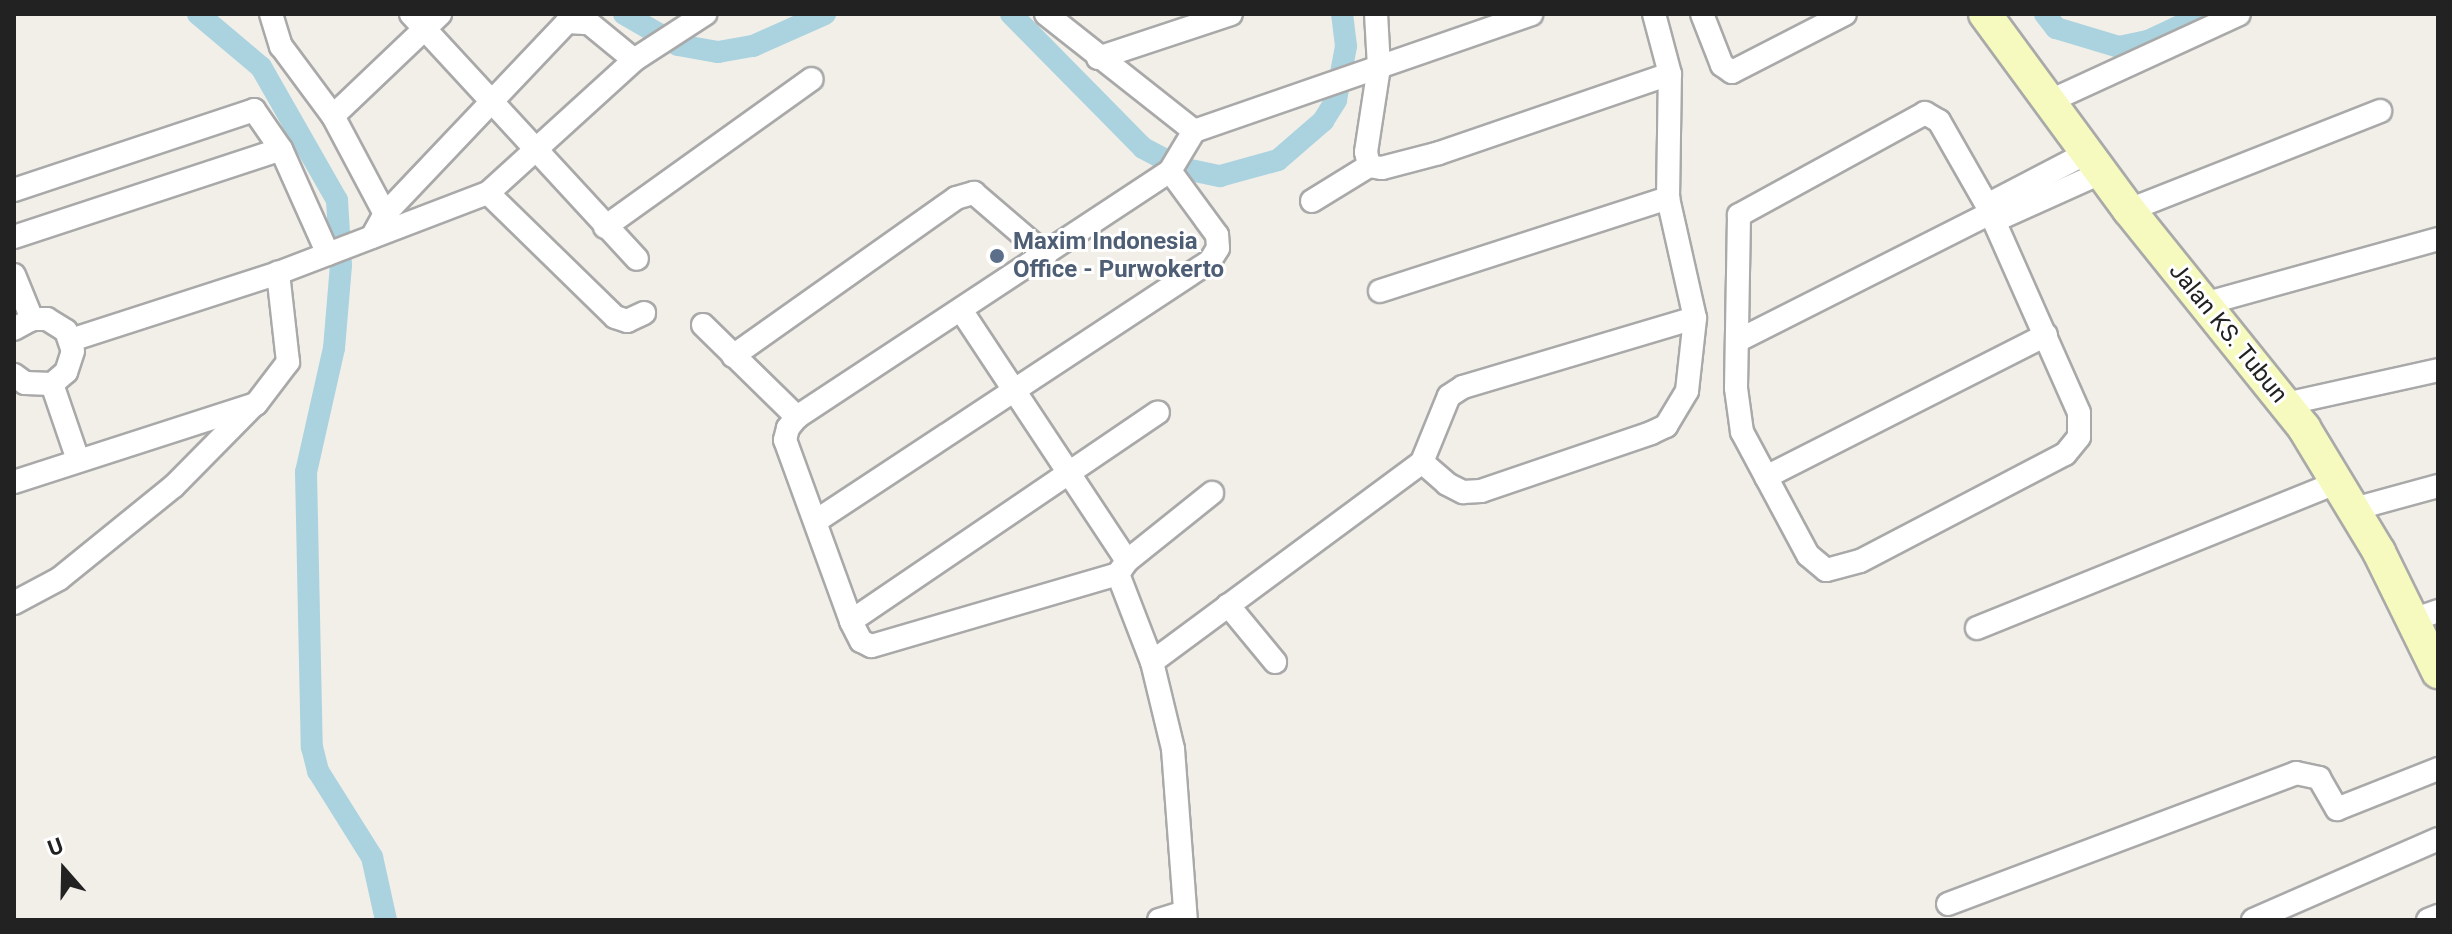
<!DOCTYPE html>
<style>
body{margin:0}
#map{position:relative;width:2452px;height:934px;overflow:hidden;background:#f2efe9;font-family:Roboto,sans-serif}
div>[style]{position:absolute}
.canal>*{height:22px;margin:-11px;padding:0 11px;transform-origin:11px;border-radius:11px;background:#aad3df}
.roads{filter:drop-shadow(2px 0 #a9a9a9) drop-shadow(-2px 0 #a9a9a9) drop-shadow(0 2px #a9a9a9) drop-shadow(0 -2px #a9a9a9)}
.street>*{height:22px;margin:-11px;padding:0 11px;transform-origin:11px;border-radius:11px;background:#fff}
.secondary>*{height:32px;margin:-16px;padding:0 16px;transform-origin:16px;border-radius:16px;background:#f7fabf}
.dots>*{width:22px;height:22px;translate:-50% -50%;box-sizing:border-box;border:4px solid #fff;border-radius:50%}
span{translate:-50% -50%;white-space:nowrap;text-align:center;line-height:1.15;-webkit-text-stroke:6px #fff;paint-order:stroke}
.service-label{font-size:24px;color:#4e5e75;font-weight:700}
.left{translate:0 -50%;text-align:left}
.street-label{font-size:24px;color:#222}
.frame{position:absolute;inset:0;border:16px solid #222;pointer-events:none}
.north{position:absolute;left:24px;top:830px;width:80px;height:80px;-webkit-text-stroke:6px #fff;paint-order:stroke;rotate:340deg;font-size:22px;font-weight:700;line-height:32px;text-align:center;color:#222}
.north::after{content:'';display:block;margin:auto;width:28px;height:36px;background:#222;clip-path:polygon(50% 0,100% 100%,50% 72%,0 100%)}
</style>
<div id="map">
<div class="canal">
<i style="left:198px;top:14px;width:82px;rotate:40.1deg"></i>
<i style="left:261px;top:67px;width:153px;rotate:60.3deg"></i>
<i style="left:337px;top:200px;width:65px;rotate:86.5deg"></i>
<i style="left:341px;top:265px;width:83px;rotate:94.8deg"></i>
<i style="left:334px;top:348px;width:127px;rotate:102.7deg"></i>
<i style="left:306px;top:472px;width:275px;rotate:88.8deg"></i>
<i style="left:312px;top:747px;width:25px;rotate:76deg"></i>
<i style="left:318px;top:771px;width:102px;rotate:57.9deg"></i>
<i style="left:372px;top:857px;width:65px;rotate:77.5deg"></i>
<i style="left:624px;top:14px;width:62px;rotate:29.9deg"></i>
<i style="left:678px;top:45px;width:41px;rotate:9.9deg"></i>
<i style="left:718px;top:52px;width:36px;rotate:-10deg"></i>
<i style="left:753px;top:46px;width:79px;rotate:-24deg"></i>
<i style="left:1011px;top:14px;width:188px;rotate:45.4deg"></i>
<i style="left:1143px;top:148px;width:43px;rotate:27.8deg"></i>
<i style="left:1181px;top:168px;width:40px;rotate:12deg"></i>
<i style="left:1220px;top:176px;width:60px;rotate:-15.4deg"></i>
<i style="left:1278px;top:160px;width:60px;rotate:-40.9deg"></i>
<i style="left:1323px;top:121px;width:25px;rotate:-58deg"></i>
<i style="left:1336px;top:100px;width:55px;rotate:-79.5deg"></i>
<i style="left:1346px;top:46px;width:32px;rotate:-97deg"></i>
<i style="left:2045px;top:14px;width:18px;rotate:52deg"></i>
<i style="left:2056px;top:28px;width:66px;rotate:16.8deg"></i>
<i style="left:2119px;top:47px;width:30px;rotate:-12deg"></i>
<i style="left:2148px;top:41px;width:63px;rotate:-25.3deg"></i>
</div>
<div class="roads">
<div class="street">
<i style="left:271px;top:14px;width:34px;rotate:73deg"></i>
<i style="left:281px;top:46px;width:87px;rotate:53.4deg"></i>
<i style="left:333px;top:116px;width:111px;rotate:62deg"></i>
<i style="left:411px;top:14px;width:333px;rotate:47.3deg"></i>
<i style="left:1046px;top:14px;width:189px;rotate:38.3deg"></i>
<i style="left:1702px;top:14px;width:55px;rotate:68.6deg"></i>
<i style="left:1722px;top:65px;width:12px;rotate:35deg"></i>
<i style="left:1732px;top:72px;width:127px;rotate:-27.2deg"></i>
<i style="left:1098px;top:58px;width:140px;rotate:-18.3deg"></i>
<i style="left:2048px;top:102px;width:210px;rotate:-24.7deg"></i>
<i style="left:1925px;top:113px;width:16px;rotate:30deg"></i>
<i style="left:1939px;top:121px;width:97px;rotate:60.3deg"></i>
<i style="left:1987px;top:205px;width:227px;rotate:66.1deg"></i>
<i style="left:2079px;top:413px;width:24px;rotate:90deg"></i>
<i style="left:2079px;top:437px;width:22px;rotate:129deg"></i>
<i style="left:2065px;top:454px;width:231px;rotate:152.4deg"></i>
<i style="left:1860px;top:561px;width:35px;rotate:165deg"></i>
<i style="left:1826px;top:570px;width:23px;rotate:-140deg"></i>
<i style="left:1808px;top:555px;width:140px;rotate:-118.2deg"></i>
<i style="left:1742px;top:432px;width:44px;rotate:-97.8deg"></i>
<i style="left:1736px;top:388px;width:173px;rotate:-89deg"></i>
<i style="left:1739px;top:215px;width:212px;rotate:-28.7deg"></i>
<i style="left:333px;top:116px;width:148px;rotate:-43.6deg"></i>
<i style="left:1369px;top:166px;width:14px;rotate:-102deg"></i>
<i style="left:1366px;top:152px;width:86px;rotate:-81.3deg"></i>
<i style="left:1379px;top:67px;width:53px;rotate:-93.2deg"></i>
<i style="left:14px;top:190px;width:253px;rotate:-18.4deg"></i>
<i style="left:254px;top:110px;width:47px;rotate:55.3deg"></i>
<i style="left:281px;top:149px;width:115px;rotate:65.9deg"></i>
<i style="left:488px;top:193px;width:177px;rotate:44.3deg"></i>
<i style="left:615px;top:317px;width:13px;rotate:18deg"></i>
<i style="left:627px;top:321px;width:19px;rotate:-25deg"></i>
<i style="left:1312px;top:201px;width:67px;rotate:-31.6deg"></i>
<i style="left:1369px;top:166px;width:13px;rotate:9deg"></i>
<i style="left:1382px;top:168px;width:59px;rotate:-14.7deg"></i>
<i style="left:1439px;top:153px;width:244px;rotate:-18.9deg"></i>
<i style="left:1987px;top:205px;width:113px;rotate:-27.5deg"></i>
<i style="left:2129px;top:210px;width:270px;rotate:-21.5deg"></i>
<i style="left:1994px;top:221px;width:117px;rotate:-24.2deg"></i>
<i style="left:605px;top:227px;width:254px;rotate:-35.6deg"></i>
<i style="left:14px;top:237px;width:281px;rotate:-18.2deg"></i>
<i style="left:372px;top:237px;width:26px;rotate:-61deg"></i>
<i style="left:385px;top:214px;width:265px;rotate:-46.5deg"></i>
<i style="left:567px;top:22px;width:22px;rotate:3deg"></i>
<i style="left:589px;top:23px;width:58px;rotate:39.4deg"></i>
<i style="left:14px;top:275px;width:48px;rotate:67.8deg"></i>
<i style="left:1380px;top:291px;width:303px;rotate:-17.9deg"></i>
<i style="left:2204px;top:304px;width:243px;rotate:-15.5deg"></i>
<i style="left:961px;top:310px;width:301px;rotate:56.5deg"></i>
<i style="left:1127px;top:561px;width:16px;rotate:125deg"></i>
<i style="left:1118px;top:574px;width:94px;rotate:68.9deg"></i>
<i style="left:1152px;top:662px;width:89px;rotate:76.4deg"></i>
<i style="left:1173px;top:749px;width:171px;rotate:85.7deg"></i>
<i style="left:703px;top:325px;width:132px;rotate:44.4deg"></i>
<i style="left:14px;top:329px;width:21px;rotate:-29deg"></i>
<i style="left:32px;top:319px;width:15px"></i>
<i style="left:47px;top:319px;width:22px;rotate:32deg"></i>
<i style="left:66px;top:331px;width:21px;rotate:71deg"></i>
<i style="left:73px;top:351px;width:22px;rotate:108deg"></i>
<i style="left:66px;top:372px;width:18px;rotate:139deg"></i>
<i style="left:52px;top:384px;width:27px;rotate:-178deg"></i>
<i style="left:25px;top:383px;width:14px;rotate:-144deg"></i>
<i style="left:1741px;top:339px;width:279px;rotate:-26.8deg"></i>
<i style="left:71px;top:340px;width:218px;rotate:-17.9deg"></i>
<i style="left:278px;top:273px;width:225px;rotate:-20.9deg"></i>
<i style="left:488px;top:193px;width:197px;rotate:-42.3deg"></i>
<i style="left:634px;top:60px;width:85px;rotate:-32.9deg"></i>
<i style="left:733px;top:356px;width:273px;rotate:-35.3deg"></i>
<i style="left:956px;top:198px;width:19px;rotate:-16deg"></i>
<i style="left:974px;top:193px;width:95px;rotate:40.7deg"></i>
<i style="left:52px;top:384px;width:80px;rotate:71.1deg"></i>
<i style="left:2285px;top:404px;width:157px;rotate:-12.5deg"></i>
<i style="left:1422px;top:462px;width:33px;rotate:41deg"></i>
<i style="left:1447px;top:484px;width:18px;rotate:27deg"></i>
<i style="left:1463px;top:492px;width:18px;rotate:-3deg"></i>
<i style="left:1481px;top:491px;width:180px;rotate:-18.8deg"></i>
<i style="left:1651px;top:433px;width:17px;rotate:-25deg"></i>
<i style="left:1666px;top:426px;width:41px;rotate:-59deg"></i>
<i style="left:1687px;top:391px;width:73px;rotate:-83.7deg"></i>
<i style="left:1695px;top:318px;width:123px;rotate:-102.7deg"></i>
<i style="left:1668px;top:198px;width:124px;rotate:-89.1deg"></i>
<i style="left:1670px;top:74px;width:62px;rotate:-104.9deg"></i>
<i style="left:1766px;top:477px;width:314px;rotate:-26.9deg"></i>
<i style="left:14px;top:482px;width:254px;rotate:-17.9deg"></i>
<i style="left:256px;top:404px;width:53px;rotate:-52.7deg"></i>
<i style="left:288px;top:362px;width:90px;rotate:-96.4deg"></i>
<i style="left:2354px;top:509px;width:87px;rotate:-15.3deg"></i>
<i style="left:816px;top:521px;width:472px;rotate:-33.4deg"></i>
<i style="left:1210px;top:261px;width:15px;rotate:-58deg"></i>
<i style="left:1218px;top:248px;width:13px;rotate:-94deg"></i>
<i style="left:1217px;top:235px;width:79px;rotate:-126.3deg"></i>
<i style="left:1127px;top:561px;width:109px;rotate:-38.7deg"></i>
<i style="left:1118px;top:574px;width:257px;rotate:163.7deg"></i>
<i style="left:871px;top:646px;width:11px;rotate:-153deg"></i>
<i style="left:861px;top:641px;width:22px;rotate:-117deg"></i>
<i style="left:851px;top:621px;width:193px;rotate:-110deg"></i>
<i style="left:785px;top:440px;width:12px;rotate:-76deg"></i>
<i style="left:788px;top:428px;width:14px;rotate:-51deg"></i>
<i style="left:797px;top:417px;width:447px;rotate:-33.4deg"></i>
<i style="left:1170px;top:171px;width:47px;rotate:-59deg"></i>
<i style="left:1194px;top:131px;width:357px;rotate:-19.1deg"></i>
<i style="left:14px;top:603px;width:51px;rotate:-28.1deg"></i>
<i style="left:59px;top:579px;width:148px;rotate:-39deg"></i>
<i style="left:174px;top:486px;width:111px;rotate:-45.4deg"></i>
<i style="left:1228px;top:605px;width:74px;rotate:50.5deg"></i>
<i style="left:2412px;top:620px;width:28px;rotate:-19deg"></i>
<i style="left:851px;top:621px;width:371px;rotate:-34.2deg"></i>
<i style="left:1977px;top:628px;width:389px;rotate:-22deg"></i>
<i style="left:1152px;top:662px;width:336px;rotate:-36.5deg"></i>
<i style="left:1422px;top:462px;width:71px;rotate:-67.8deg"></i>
<i style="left:1449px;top:396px;width:17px;rotate:-33deg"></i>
<i style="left:1463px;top:387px;width:242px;rotate:-16.6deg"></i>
<i style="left:1948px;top:904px;width:372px;rotate:-20.6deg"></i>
<i style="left:2296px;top:773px;width:24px;rotate:12deg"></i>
<i style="left:2319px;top:778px;width:36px;rotate:60deg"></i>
<i style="left:2337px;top:809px;width:109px;rotate:-21.6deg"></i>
<i style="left:1159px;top:920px;width:27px;rotate:-17deg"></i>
<i style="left:2253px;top:920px;width:202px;rotate:-23.6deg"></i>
<i style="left:2428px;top:920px;width:11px;rotate:-22deg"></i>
</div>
<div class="secondary">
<i style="left:1985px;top:14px;width:243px;rotate:53.7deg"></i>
<i style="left:2129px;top:210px;width:280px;rotate:51.2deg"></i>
<i style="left:2304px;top:428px;width:145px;rotate:58.8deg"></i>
<i style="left:2379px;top:552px;width:134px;rotate:63.8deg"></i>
</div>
</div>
<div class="dots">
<i style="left:997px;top:256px;background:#5c6f8a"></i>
</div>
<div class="service-label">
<span class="left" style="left:1013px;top:256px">Maxim Indonesia<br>Office - Purwokerto</span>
</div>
<div class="street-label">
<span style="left:2228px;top:333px;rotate:51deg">Jalan KS. Tubun</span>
</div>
<div class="frame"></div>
<div class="north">U</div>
</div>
